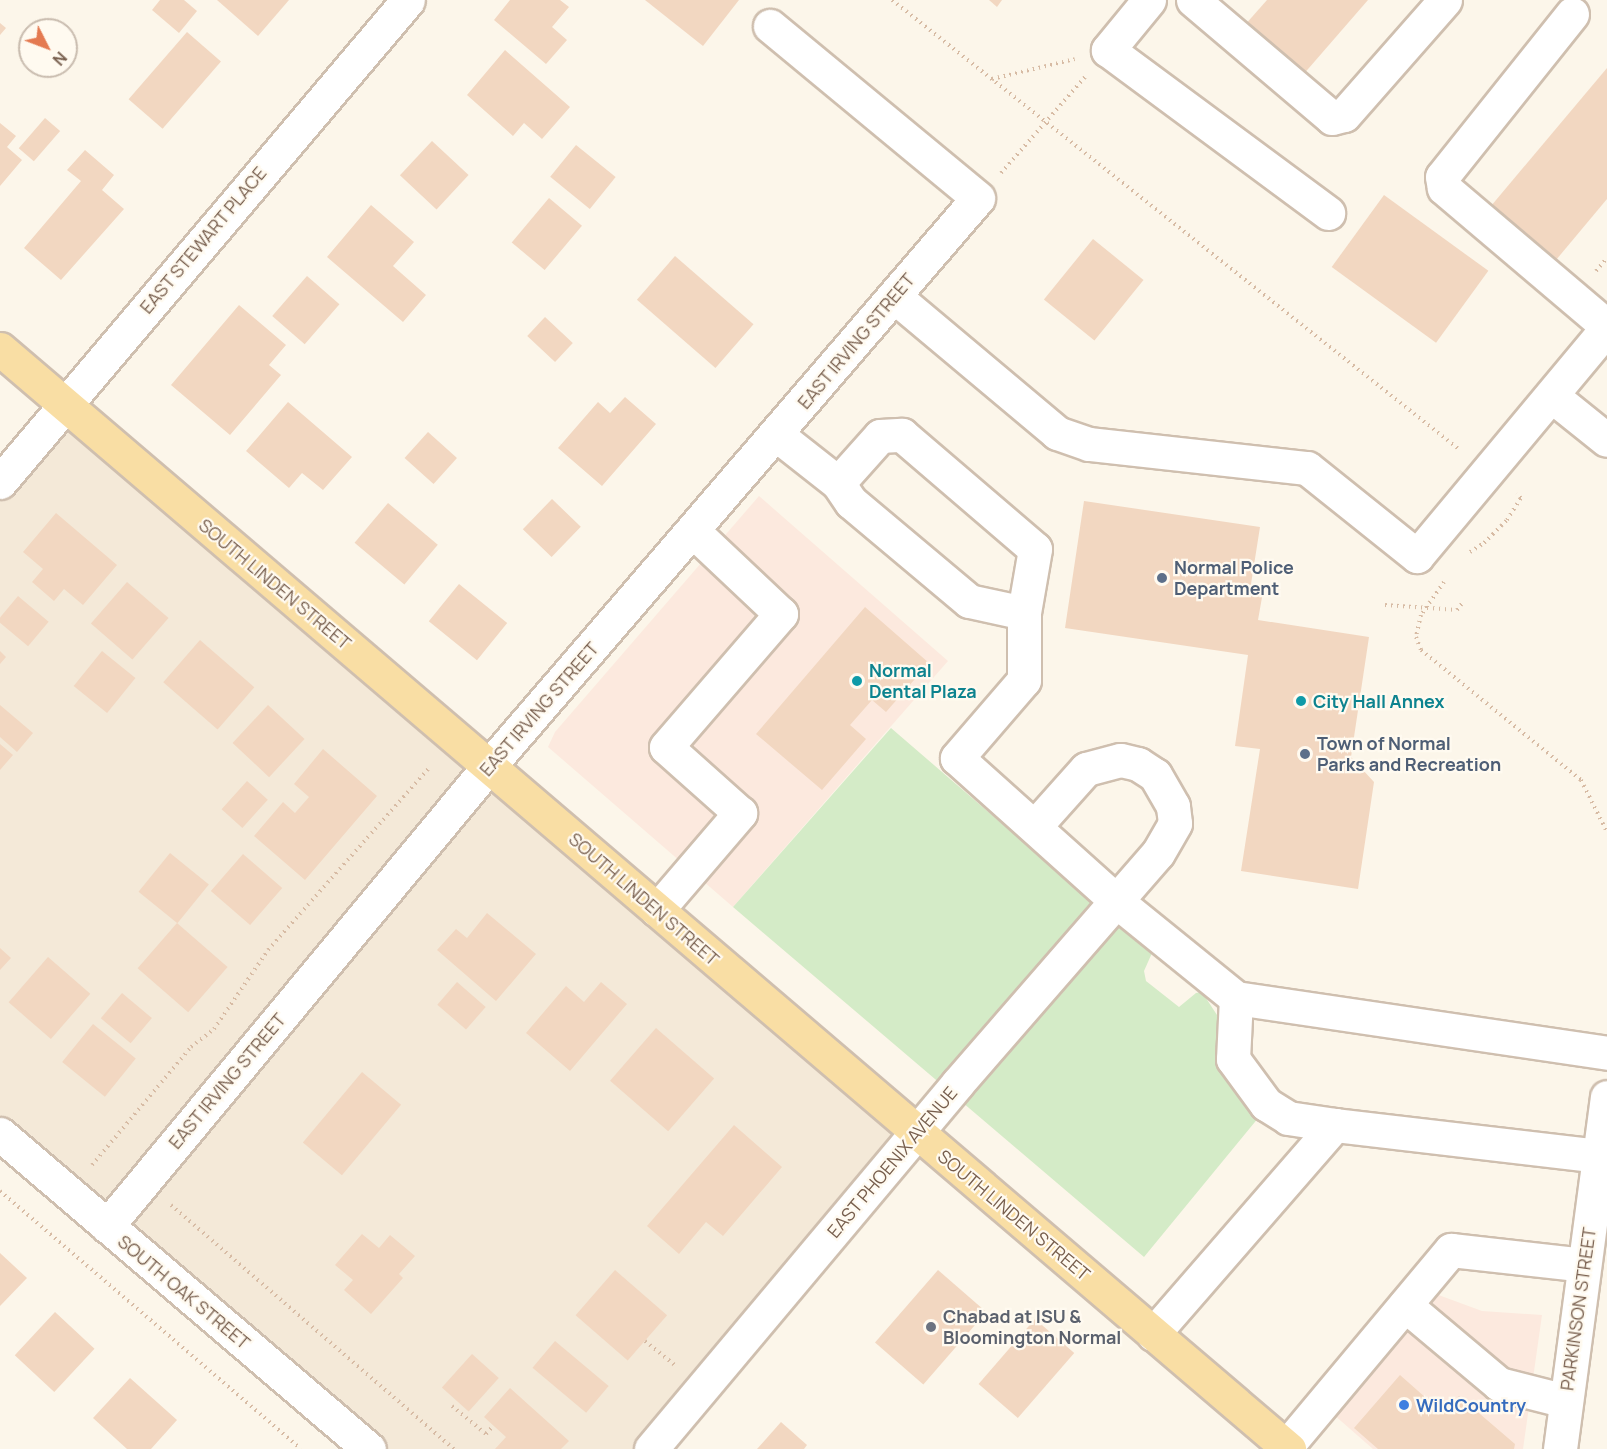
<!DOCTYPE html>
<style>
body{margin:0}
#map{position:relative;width:1607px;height:1449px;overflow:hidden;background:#fcf6ea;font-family:Manrope,sans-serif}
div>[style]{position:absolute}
.residential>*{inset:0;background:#f4e9d8}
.commercial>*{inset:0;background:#fce9de}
.green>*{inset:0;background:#d4ebc7}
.building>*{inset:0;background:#f2d7c1;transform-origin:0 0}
.path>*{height:4px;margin-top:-2px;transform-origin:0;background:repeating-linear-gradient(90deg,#d7bba4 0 1.5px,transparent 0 6px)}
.roads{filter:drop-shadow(2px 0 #cfbfaf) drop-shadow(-2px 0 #cfbfaf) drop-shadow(0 2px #cfbfaf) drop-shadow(0 -2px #cfbfaf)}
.minor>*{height:33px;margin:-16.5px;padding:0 16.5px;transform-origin:16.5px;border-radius:16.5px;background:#fff}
.major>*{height:33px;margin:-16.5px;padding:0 16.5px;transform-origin:16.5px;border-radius:16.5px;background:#f9dea4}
.dots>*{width:16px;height:16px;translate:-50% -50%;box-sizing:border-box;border:3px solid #fffaf0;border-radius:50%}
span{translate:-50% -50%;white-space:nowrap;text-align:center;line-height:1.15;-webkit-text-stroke:4.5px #fffaf0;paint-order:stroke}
.street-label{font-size:18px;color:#775e4d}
.service-label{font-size:18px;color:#4e5e75;font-weight:700}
.left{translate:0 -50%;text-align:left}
.culture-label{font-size:18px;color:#0d838f;font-weight:700}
.worship-label{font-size:18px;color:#5b616d;font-weight:700}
.shop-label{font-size:18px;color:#366cbe;font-weight:700}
.north{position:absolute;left:18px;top:18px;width:60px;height:60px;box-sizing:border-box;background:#fffaf0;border:2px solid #c9bcaf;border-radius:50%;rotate:132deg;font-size:16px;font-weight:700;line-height:24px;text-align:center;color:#775e4d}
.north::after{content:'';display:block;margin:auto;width:21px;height:27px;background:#e47a51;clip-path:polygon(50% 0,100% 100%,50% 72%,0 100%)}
</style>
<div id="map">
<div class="residential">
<i style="clip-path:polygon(64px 404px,917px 1132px,651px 1449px,369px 1449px,0 1134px,0 482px)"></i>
</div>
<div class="commercial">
<i style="clip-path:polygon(759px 496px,948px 661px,733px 907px,548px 747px,555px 732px)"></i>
<i style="clip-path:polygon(1425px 1290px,1482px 1311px,1542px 1315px,1523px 1449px,1373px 1449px,1325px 1407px)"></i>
</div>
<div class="green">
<i style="clip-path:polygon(891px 728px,1152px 953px,1144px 971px,1146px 981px,1179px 1007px,1196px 993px,1202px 992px,1217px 1015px,1219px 1043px,1259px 1117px,1144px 1257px,733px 907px)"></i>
</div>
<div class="building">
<i style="clip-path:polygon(160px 0,184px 0,197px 11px,179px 33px,152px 10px)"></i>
<i style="clip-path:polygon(217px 0,289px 0,258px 36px)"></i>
<i style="clip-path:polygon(510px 0,560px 0,569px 7px,552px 27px,567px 40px,546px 64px,494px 20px)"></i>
<i style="clip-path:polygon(645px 0,739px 0,703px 46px)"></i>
<i style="clip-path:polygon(989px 0,1002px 0,997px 7px)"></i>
<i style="clip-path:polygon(1267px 0,1368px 0,1302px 76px,1244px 26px)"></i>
<i style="clip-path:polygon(0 23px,6px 28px,0 35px)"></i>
<i style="left:187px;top:32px;width:45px;height:89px;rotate:41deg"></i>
<i style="clip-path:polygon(505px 50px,570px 107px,542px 139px,524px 123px,513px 136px,467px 95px)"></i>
<i style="clip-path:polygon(1607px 68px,1607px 199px,1556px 260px,1491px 206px)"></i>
<i style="left:45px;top:118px;width:20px;height:40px;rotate:41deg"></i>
<i style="clip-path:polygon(0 123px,16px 136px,7px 147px,22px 160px,0 186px)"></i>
<i style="left:432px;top:141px;width:50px;height:47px;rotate:43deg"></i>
<i style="left:576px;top:145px;width:51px;height:41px;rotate:39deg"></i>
<i style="clip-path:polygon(85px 150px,114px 175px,102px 190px,124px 209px,61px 280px,24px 248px,81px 181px,67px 170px)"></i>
<i style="left:1384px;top:195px;width:129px;height:89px;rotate:36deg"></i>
<i style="left:549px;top:198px;width:43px;height:58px;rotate:40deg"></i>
<i style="clip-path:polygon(371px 205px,414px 242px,393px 266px,426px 295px,403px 322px,327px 257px)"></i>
<i style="left:1093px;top:239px;width:65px;height:78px;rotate:39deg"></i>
<i style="left:675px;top:256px;width:104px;height:58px;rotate:41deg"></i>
<i style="left:307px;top:276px;width:43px;height:53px;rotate:41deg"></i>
<i style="clip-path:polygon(239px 305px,286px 345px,269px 365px,281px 375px,230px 435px,171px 385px)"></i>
<i style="left:545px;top:317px;width:38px;height:26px;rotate:43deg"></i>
<i style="clip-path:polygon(625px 397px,656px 424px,602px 486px,558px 448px,598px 402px,610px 413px)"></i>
<i style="clip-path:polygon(288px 402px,352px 457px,323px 490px,302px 473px,289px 488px,246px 451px)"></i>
<i style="left:428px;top:432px;width:39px;height:35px;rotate:42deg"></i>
<i style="left:552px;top:499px;width:40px;height:42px;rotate:44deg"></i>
<i style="clip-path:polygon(1084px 501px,1260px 527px,1251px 584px,1264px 586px,1258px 620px,1369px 637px,1351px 757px,1374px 782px,1358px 889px,1241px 871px,1260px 749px,1235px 746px,1248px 655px,1065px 628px)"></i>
<i style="left:388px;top:503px;width:65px;height:52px;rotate:40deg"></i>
<i style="clip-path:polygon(56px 513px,117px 565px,83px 605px,64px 589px,54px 601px,32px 582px,43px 569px,23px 552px)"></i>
<i style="left:127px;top:582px;width:55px;height:55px;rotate:41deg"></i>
<i style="left:459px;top:584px;width:62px;height:48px;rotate:39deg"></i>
<i style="left:18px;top:596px;width:40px;height:32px;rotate:40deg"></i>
<i style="clip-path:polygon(865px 607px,929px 663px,886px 712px,872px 700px,850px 725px,866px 739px,822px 790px,756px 734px)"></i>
<i style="left:200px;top:640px;width:72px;height:56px;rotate:41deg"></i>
<i style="clip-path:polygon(0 651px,6px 657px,0 664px)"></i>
<i style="left:102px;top:651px;width:43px;height:45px;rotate:39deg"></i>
<i style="clip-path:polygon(0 705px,33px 733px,17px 752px,0 737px)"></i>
<i style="left:268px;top:705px;width:50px;height:52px;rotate:43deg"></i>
<i style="clip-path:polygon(0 744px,13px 755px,0 770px)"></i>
<i style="clip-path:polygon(323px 749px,377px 796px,305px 880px,254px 836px,283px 802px,295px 813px,309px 797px,294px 784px)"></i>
<i style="left:247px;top:781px;width:28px;height:38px;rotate:42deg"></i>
<i style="left:170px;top:853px;width:50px;height:50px;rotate:39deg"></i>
<i style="left:243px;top:854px;width:52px;height:49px;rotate:41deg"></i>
<i style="clip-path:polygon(487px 913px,536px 954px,496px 1001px,437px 950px,456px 929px,467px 938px)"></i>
<i style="left:177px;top:923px;width:67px;height:60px;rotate:41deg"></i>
<i style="clip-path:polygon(0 948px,11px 958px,0 970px)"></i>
<i style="left:48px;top:957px;width:56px;height:60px;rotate:41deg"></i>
<i style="left:457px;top:982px;width:38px;height:30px;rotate:41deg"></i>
<i style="clip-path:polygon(601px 982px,627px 1004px,570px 1071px,526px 1033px,566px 986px,584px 1002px)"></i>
<i style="left:122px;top:993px;width:39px;height:33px;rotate:40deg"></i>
<i style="left:93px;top:1024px;width:55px;height:49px;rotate:39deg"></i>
<i style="left:656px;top:1028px;width:77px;height:70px;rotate:41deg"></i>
<i style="left:362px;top:1072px;width:51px;height:92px;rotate:40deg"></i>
<i style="clip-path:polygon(734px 1125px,782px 1167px,723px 1236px,706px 1222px,679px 1254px,647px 1226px)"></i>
<i style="clip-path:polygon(362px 1234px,379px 1248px,390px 1235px,415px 1256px,399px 1274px,403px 1278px,371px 1314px,344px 1290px,353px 1280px,335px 1265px)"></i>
<i style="clip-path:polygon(0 1253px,27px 1278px,0 1306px)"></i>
<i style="left:615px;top:1270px;width:69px;height:60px;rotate:41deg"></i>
<i style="left:938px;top:1270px;width:64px;height:96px;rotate:41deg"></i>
<i style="left:55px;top:1312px;width:54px;height:59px;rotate:43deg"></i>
<i style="left:1035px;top:1319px;width:52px;height:86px;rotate:41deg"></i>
<i style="left:555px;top:1341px;width:70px;height:35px;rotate:40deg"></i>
<i style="left:472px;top:1354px;width:36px;height:45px;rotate:42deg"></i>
<i style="clip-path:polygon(1400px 1375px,1443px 1413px,1459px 1396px,1515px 1444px,1514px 1449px,1378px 1449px,1354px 1428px)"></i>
<i style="clip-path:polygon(130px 1378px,177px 1420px,151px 1449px,127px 1449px,93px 1418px)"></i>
<i style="clip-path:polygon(510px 1388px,569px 1441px,561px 1449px,495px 1449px,506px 1437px,484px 1417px)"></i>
<i style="clip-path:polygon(781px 1422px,807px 1445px,804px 1449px,757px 1449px)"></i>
</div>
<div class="path">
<i style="left:892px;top:0;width:725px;rotate:38.39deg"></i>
<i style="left:992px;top:79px;width:85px;rotate:-13.5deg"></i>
<i style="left:1001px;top:173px;width:128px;rotate:-48.8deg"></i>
<i style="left:1596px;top:271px;width:17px;rotate:-50deg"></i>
<i style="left:1470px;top:552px;width:17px;rotate:-33deg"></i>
<i style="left:1484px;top:543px;width:33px;rotate:-45deg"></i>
<i style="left:1507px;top:520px;width:26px;rotate:-58deg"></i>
<i style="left:1521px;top:498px;width:6px;rotate:-141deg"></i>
<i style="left:1444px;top:582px;width:40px;rotate:124.9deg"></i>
<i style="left:1421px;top:615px;width:23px;rotate:103deg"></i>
<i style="left:1416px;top:637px;width:14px;rotate:69deg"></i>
<i style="left:1421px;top:650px;width:206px;rotate:39.1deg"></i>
<i style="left:1581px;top:780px;width:58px;rotate:63.4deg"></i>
<i style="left:1385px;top:605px;width:72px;rotate:4deg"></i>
<i style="left:1457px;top:610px;width:10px;rotate:-53deg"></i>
<i style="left:92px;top:1165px;width:154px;rotate:-50deg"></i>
<i style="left:191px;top:1047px;width:29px;rotate:-38deg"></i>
<i style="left:214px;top:1029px;width:96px;rotate:-55.6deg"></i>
<i style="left:268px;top:950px;width:242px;rotate:-48.5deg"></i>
<i style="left:0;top:1191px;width:396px;rotate:40.6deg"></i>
<i style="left:171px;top:1205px;width:374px;rotate:40.8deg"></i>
<i style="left:645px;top:1341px;width:38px;rotate:39deg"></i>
<i style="left:452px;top:1406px;width:44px;rotate:39.5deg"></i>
<i style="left:486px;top:1434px;width:11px;rotate:-49deg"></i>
</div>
<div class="roads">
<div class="minor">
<i style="left:1149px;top:0;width:65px;rotate:129.4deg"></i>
<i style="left:1108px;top:50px;width:274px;rotate:36.5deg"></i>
<i style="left:1193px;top:0;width:182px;rotate:40.3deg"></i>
<i style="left:1332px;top:118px;width:12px;rotate:-14deg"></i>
<i style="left:1344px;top:115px;width:153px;rotate:-48.7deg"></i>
<i style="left:1572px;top:14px;width:208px;rotate:128.6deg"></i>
<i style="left:1442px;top:177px;width:11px;rotate:80deg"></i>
<i style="left:1444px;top:188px;width:214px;rotate:40.3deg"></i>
<i style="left:894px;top:296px;width:213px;rotate:40deg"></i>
<i style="left:1057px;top:433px;width:34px;rotate:19deg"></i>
<i style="left:1089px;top:444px;width:219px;rotate:6.3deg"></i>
<i style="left:1307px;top:468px;width:141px;rotate:38.7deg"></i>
<i style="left:1417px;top:556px;width:297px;rotate:-50.2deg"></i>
<i style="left:1552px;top:396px;width:70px;rotate:38.7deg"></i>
<i style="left:777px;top:435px;width:78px;rotate:38.2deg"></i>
<i style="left:838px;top:483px;width:23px;rotate:56deg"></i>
<i style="left:851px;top:502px;width:154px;rotate:40deg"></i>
<i style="left:969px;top:601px;width:56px;rotate:12.3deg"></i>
<i style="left:0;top:482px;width:631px;rotate:-49.75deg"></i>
<i style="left:838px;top:483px;width:63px;rotate:-48.2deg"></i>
<i style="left:880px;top:436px;width:22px;rotate:-3deg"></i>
<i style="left:902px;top:435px;width:175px;rotate:40.6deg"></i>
<i style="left:1035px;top:549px;width:65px;rotate:99.8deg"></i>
<i style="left:1024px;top:613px;width:67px;rotate:90deg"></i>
<i style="left:1024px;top:680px;width:103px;rotate:130.7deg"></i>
<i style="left:957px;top:758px;width:212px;rotate:41.9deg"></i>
<i style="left:1115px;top:900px;width:156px;rotate:39deg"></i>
<i style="left:1236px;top:998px;width:375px;rotate:8.4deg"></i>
<i style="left:657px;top:910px;width:128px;rotate:-49.4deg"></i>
<i style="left:740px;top:813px;width:99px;rotate:-138.3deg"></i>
<i style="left:666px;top:747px;width:176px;rotate:-49.2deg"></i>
<i style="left:781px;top:614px;width:122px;rotate:-136.7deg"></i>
<i style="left:1236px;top:998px;width:61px;rotate:92.8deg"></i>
<i style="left:1233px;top:1059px;width:56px;rotate:53.7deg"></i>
<i style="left:1266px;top:1104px;width:26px;rotate:32deg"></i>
<i style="left:1288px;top:1118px;width:48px;rotate:8.5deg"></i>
<i style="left:0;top:1134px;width:485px;rotate:40.5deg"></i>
<i style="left:107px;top:1226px;width:598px;rotate:-50.29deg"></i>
<i style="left:489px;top:766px;width:749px;rotate:-49.27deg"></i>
<i style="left:978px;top:198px;width:270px;rotate:-140.4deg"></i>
<i style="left:1405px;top:1305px;width:123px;rotate:40deg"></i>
<i style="left:1499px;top:1384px;width:69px;rotate:14.2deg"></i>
<i style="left:1153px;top:1334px;width:277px;rotate:-49deg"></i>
<i style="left:1335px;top:1125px;width:266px;rotate:6.7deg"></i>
<i style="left:1286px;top:1447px;width:257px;rotate:-50.1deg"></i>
<i style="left:1451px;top:1250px;width:134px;rotate:6.4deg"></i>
<i style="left:651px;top:1449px;width:476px;rotate:-50deg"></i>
<i style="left:957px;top:1084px;width:306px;rotate:-49deg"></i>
<i style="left:1158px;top:853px;width:34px;rotate:-60deg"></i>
<i style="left:1175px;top:823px;width:17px;rotate:-97deg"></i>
<i style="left:1173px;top:806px;width:36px;rotate:-120deg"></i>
<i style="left:1155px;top:775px;width:20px;rotate:-147deg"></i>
<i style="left:1138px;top:764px;width:18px;rotate:-167deg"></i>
<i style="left:1120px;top:760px;width:35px;rotate:165deg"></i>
<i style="left:1086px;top:769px;width:76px;rotate:131.8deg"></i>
<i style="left:1560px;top:1449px;width:355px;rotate:-82.4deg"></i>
</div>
<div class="major">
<i style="left:0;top:349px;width:1695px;rotate:40.48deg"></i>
</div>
</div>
<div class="dots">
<i style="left:1162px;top:578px;background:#5c6f8a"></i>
<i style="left:857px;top:681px;background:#0f9aa8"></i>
<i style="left:1301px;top:701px;background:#0f9aa8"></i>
<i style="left:1305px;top:754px;background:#5c6f8a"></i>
<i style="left:931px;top:1327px;background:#6b7280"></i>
<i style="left:1404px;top:1405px;background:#3f7fe0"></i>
</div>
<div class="street-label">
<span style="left:203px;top:240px;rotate:-50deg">EAST STEWART PLACE</span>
<span style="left:856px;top:341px;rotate:-50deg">EAST IRVING STREET</span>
<span style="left:275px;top:584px;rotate:40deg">SOUTH LINDEN STREET</span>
<span style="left:539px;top:709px;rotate:-49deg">EAST IRVING STREET</span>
<span style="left:644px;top:899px;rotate:41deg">SOUTH LINDEN STREET</span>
<span style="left:227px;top:1081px;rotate:-50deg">EAST IRVING STREET</span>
<span style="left:892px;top:1162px;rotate:-50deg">EAST PHOENIX AVENUE</span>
<span style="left:1014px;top:1215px;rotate:40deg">SOUTH LINDEN STREET</span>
<span style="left:184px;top:1292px;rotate:40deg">SOUTH OAK STREET</span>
<span style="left:1578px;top:1309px;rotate:-82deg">PARKINSON STREET</span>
</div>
<div class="service-label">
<span class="left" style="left:1174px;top:578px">Normal Police<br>Department</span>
<span class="left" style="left:1317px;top:754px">Town of Normal<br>Parks and Recreation</span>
</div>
<div class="culture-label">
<span class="left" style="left:869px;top:681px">Normal<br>Dental Plaza</span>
<span class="left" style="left:1313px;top:701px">City Hall Annex</span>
</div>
<div class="worship-label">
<span class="left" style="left:943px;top:1327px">Chabad at ISU &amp;<br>Bloomington Normal</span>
</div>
<div class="shop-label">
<span class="left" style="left:1416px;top:1405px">WildCountry</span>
</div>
<div class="north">N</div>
</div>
